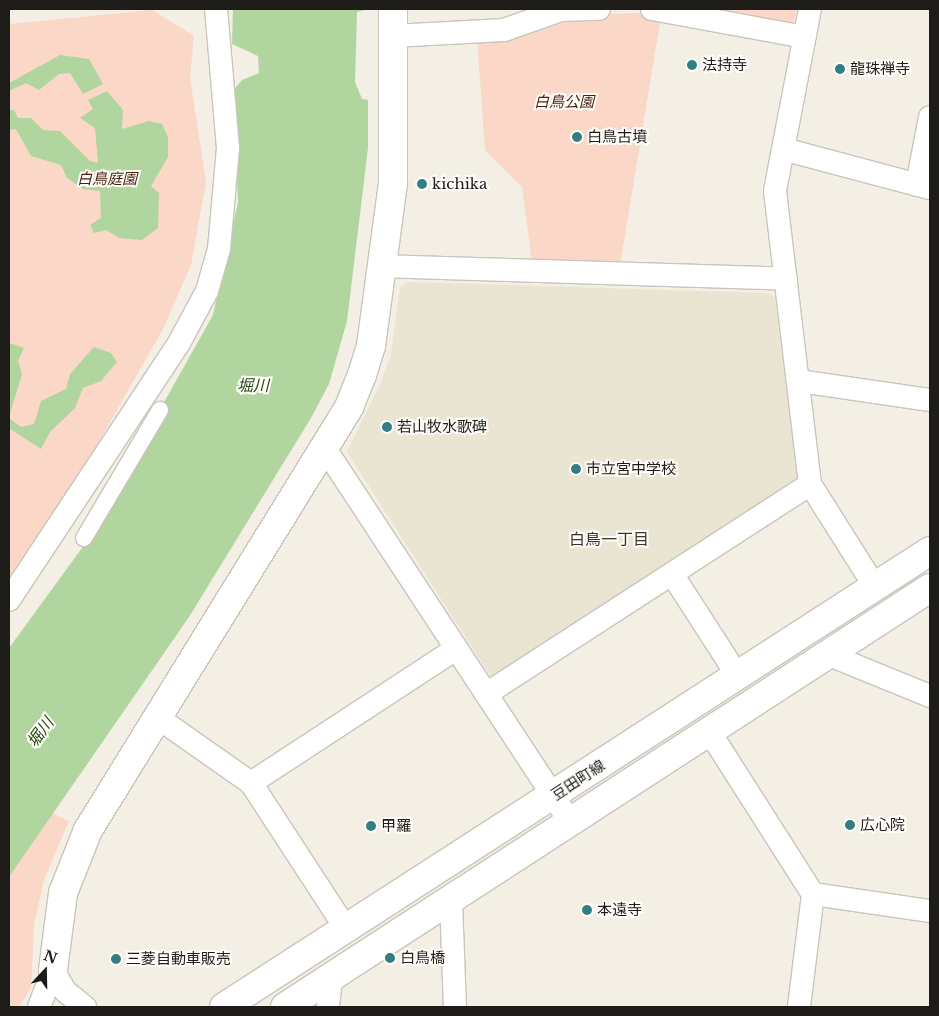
<!DOCTYPE html>
<meta charset="utf-8">
<style>
body{margin:0}
#map{position:relative;width:939px;height:1016px;overflow:hidden;background:#f3efe5;font-family:"Libre Baskerville","Noto Sans JP",serif}
div>[style]{position:absolute}
.built>*{inset:0;background:#eae4d2}
.green>*{inset:0;background:#fbd7c7}
.water>*{inset:0;background:#b1d59f}
.roads{filter:drop-shadow(1px 0 #c9c5bb) drop-shadow(-1px 0 #c9c5bb) drop-shadow(0 1px #c9c5bb) drop-shadow(0 -1px #c9c5bb)}
.pedestrian>*{height:16px;margin:-8px;padding:0 8px;transform-origin:8px;border-radius:8px;background:#fff}
.minor>*{height:22px;margin:-11px;padding:0 11px;transform-origin:11px;border-radius:11px;background:#fff}
.tertiary>*{height:28px;margin:-14px;padding:0 14px;transform-origin:14px;border-radius:14px;background:#fff}
.dots>*{width:14px;height:14px;translate:-50% -50%;box-sizing:border-box;border:2px solid #fefdf9;border-radius:50%}
span{translate:-50% -50%;white-space:nowrap;text-align:center;line-height:1.15;-webkit-text-stroke:4px #fefdf9;paint-order:stroke}
.poi-label{font-size:15px;color:#1d1c18}
.left{translate:0 -50%;text-align:left}
.park-label{font-size:15px;color:#461f0a;font-style:italic}
.street-label{font-size:15px;color:#1d1c18}
.water-label{font-size:16px;color:#25450e;font-style:italic}
.neighbourhood-label{font-size:16px;color:#37342c}
.frame{position:absolute;inset:0;border:10px solid #1d1c18;pointer-events:none}
.north{position:absolute;left:20px;top:946px;width:50px;height:50px;-webkit-text-stroke:4px #fefdf9;paint-order:stroke;rotate:21deg;font-size:14px;font-weight:700;line-height:20px;text-align:center;color:#1d1c18}
.north::after{content:'';display:block;margin:auto;width:18px;height:22px;background:#1d1c18;clip-path:polygon(50% 0,100% 100%,50% 72%,0 100%)}
</style>
<div id="map">
<div class="built">
<i style="clip-path:polygon(408px 282px,768px 293px,775px 298px,798px 482px,500px 679px,491px 677px,347px 452px,381px 382px,391px 354px,400px 287px)"></i>
</div>
<div class="green">
<i style="clip-path:polygon(687px 9px,797px 9px,794px 22px,787px 27px)"></i>
<i style="clip-path:polygon(152px 10px,194px 36px,190px 78px,206px 182px,191px 265px,163px 329px,51px 526px,9px 586px,9px 24px)"></i>
<i style="clip-path:polygon(644px 13px,661px 17px,620px 265px,532px 263px,522px 187px,485px 150px,477px 38px,561px 15px)"></i>
<i style="clip-path:polygon(52px 813px,69px 821px,44px 880px,34px 925px,31px 988px,19px 1007px,9px 1007px,9px 877px)"></i>
</div>
<div class="water">
<i style="clip-path:polygon(233px 9px,368px 9px,357px 12px,355px 82px,362px 99px,368px 100px,368px 148px,347px 321px,329px 384px,311px 418px,189px 617px,9px 877px,9px 648px,82px 548px,213px 315px,238px 202px,233px 91px,242px 80px,259px 73px,258px 56px,232px 44px)"></i>
<i style="clip-path:polygon(60px 55px,89px 59px,103px 84px,83px 94px,70px 73px,59px 74px,39px 90px,26px 83px,9px 91px,9px 83px)"></i>
<i style="clip-path:polygon(107px 91px,123px 110px,122px 129px,149px 121px,162px 124px,168px 137px,168px 157px,151px 186px,159px 193px,158px 228px,142px 240px,120px 238px,106px 230px,94px 233px,90px 225px,101px 218px,100px 191px,83px 189px,67px 178px,61px 165px,31px 156px,16px 129px,9px 130px,9px 110px,14px 110px,18px 118px,31px 118px,43px 130px,60px 131px,90px 161px,98px 163px,95px 128px,80px 118px,93px 109px,88px 100px)"></i>
<i style="clip-path:polygon(9px 343px,24px 348px,18px 361px,22px 374px,9px 417px)"></i>
<i style="clip-path:polygon(94px 347px,111px 353px,117px 362px,101px 381px,83px 388px,75px 408px,50px 432px,41px 449px,9px 428px,9px 418px,21px 427px,34px 424px,41px 401px,66px 389px,70px 374px)"></i>
</div>
<div class="roads">
<div class="pedestrian">
<i style="left:84px;top:538px;width:149px;rotate:-59.3deg"></i>
</div>
<div class="minor">
<i style="left:652px;top:9px;width:155px;rotate:10.4deg"></i>
<i style="left:810px;top:9px;width:185px;rotate:100.9deg"></i>
<i style="left:775px;top:191px;width:295px;rotate:83.2deg"></i>
<i style="left:810px;top:484px;width:122px;rotate:57.7deg"></i>
<i style="left:393px;top:36px;width:111px;rotate:-3.1deg"></i>
<i style="left:504px;top:30px;width:60px;rotate:-19.3deg"></i>
<i style="left:561px;top:10px;width:38px;rotate:-2deg"></i>
<i style="left:783px;top:149px;width:152px;rotate:14.9deg"></i>
<i style="left:917px;top:185px;width:69px;rotate:-79.2deg"></i>
<i style="left:382px;top:266px;width:404px;rotate:1.8deg"></i>
<i style="left:799px;top:381px;width:132px;rotate:8.3deg"></i>
<i style="left:324px;top:447px;width:448px;rotate:56.7deg"></i>
<i style="left:672px;top:574px;width:120px;rotate:57.2deg"></i>
<i style="left:9px;top:600px;width:308px;rotate:-56.5deg"></i>
<i style="left:179px;top:343px;width:59px;rotate:-61.7deg"></i>
<i style="left:207px;top:291px;width:44px;rotate:-74.1deg"></i>
<i style="left:219px;top:249px;width:101px;rotate:-84.9deg"></i>
<i style="left:228px;top:148px;width:140px;rotate:-94.9deg"></i>
<i style="left:827px;top:654px;width:111px;rotate:22.2deg"></i>
<i style="left:486px;top:694px;width:386px;rotate:-32.9deg"></i>
<i style="left:157px;top:717px;width:115px;rotate:35.1deg"></i>
<i style="left:251px;top:783px;width:174px;rotate:56.9deg"></i>
<i style="left:709px;top:731px;width:193px;rotate:57.5deg"></i>
<i style="left:813px;top:894px;width:114px;rotate:97.1deg"></i>
<i style="left:251px;top:783px;width:245px;rotate:-33.2deg"></i>
<i style="left:813px;top:894px;width:118px;rotate:8.3deg"></i>
<i style="left:451px;top:900px;width:107px;rotate:87.9deg"></i>
<i style="left:53px;top:970px;width:24px;rotate:60deg"></i>
<i style="left:65px;top:991px;width:26px;rotate:39deg"></i>
<i style="left:39px;top:1007px;width:40px;rotate:-69deg"></i>
<i style="left:328px;top:1007px;width:30px;rotate:-84deg"></i>
</div>
<div class="tertiary">
<i style="left:53px;top:970px;width:78px;rotate:-82.6deg"></i>
<i style="left:63px;top:893px;width:68px;rotate:-68.4deg"></i>
<i style="left:88px;top:830px;width:497px;rotate:-58.3deg"></i>
<i style="left:349px;top:407px;width:35px;rotate:-68deg"></i>
<i style="left:362px;top:375px;width:30px;rotate:-73deg"></i>
<i style="left:371px;top:346px;width:163px;rotate:-82.3deg"></i>
<i style="left:393px;top:184px;width:175px;rotate:-90deg"></i>
<i style="left:224px;top:1007px;width:840px;rotate:-32.86deg"></i>
<i style="left:285px;top:1007px;width:769px;rotate:-33.01deg"></i>
</div>
</div>
<div class="dots">
<i style="left:692px;top:65px;background:#347d82"></i>
<i style="left:840px;top:69px;background:#347d82"></i>
<i style="left:577px;top:137px;background:#347d82"></i>
<i style="left:422px;top:184px;background:#347d82"></i>
<i style="left:387px;top:427px;background:#347d82"></i>
<i style="left:576px;top:469px;background:#347d82"></i>
<i style="left:850px;top:825px;background:#347d82"></i>
<i style="left:371px;top:826px;background:#347d82"></i>
<i style="left:587px;top:910px;background:#347d82"></i>
<i style="left:390px;top:958px;background:#347d82"></i>
<i style="left:116px;top:959px;background:#347d82"></i>
</div>
<div class="poi-label">
<span class="left" style="left:702px;top:65px">法持寺</span>
<span class="left" style="left:850px;top:69px">龍珠禅寺</span>
<span class="left" style="left:587px;top:137px">白鳥古墳</span>
<span class="left" style="left:432px;top:184px">kichika</span>
<span class="left" style="left:397px;top:427px">若山牧水歌碑</span>
<span class="left" style="left:586px;top:469px">市立宮中学校</span>
<span class="left" style="left:860px;top:825px">広心院</span>
<span class="left" style="left:381px;top:826px">甲羅</span>
<span class="left" style="left:597px;top:910px">本遠寺</span>
<span class="left" style="left:400px;top:958px">白鳥橋</span>
<span class="left" style="left:126px;top:959px">三菱自動車販売</span>
</div>
<div class="park-label">
<span style="left:564px;top:102px">白鳥公園</span>
<span style="left:107px;top:179px">白鳥庭園</span>
</div>
<div class="street-label">
<span style="left:578px;top:780px;rotate:-33deg">豆田町線</span>
</div>
<div class="water-label">
<span style="left:253px;top:385px">堀川</span>
<span style="left:40px;top:732px;rotate:-54deg">堀川</span>
</div>
<div class="neighbourhood-label">
<span style="left:609px;top:539px">白鳥一丁目</span>
</div>
<div class="frame"></div>
<div class="north">N</div>
</div>
